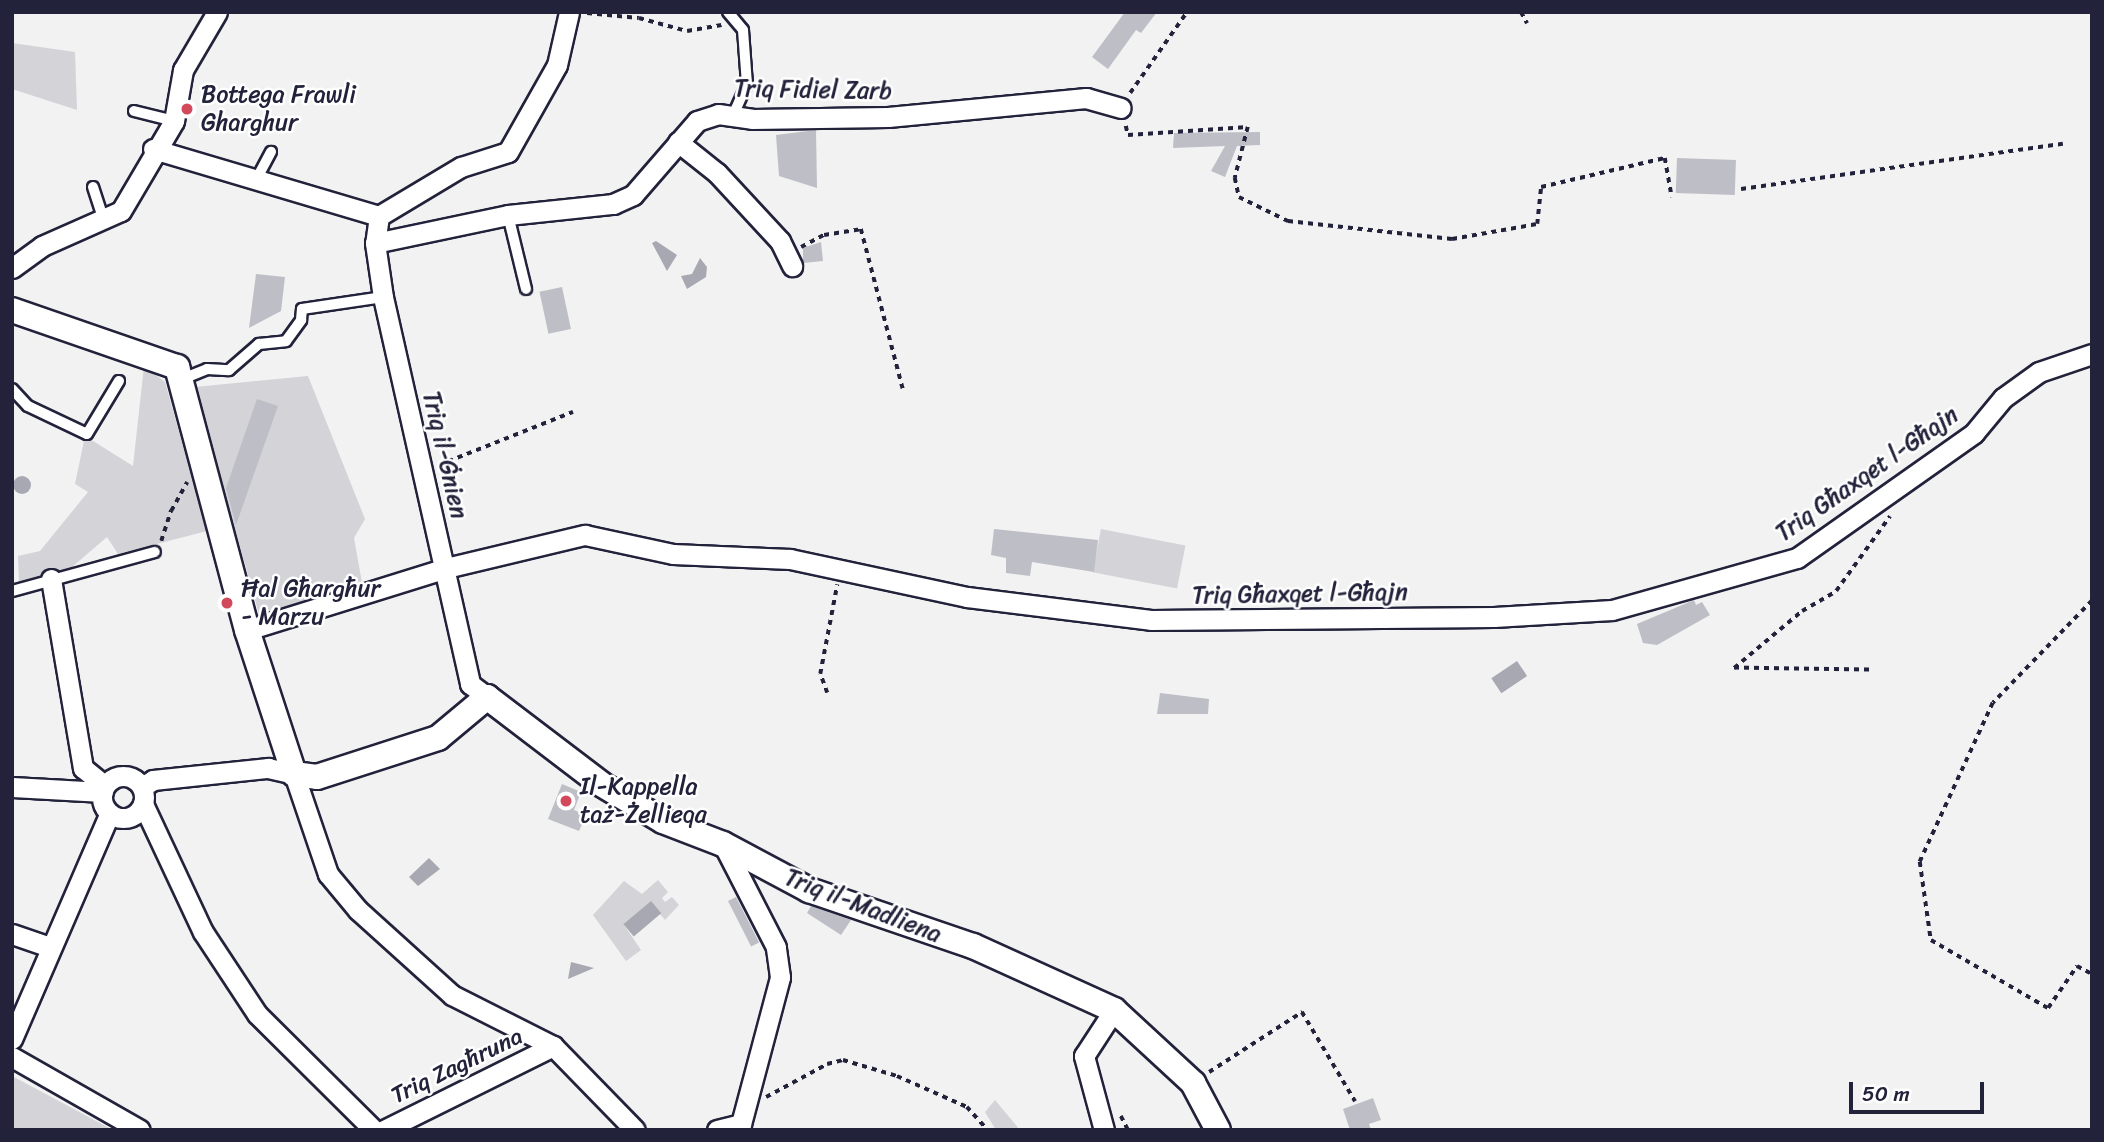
<!DOCTYPE html>
<meta charset="utf-8">
<style>
body{margin:0}
#map{position:relative;width:2104px;height:1142px;overflow:hidden;background:#f2f2f3;font-family:Sriracha,sans-serif}
div>[style]{position:absolute}
.green>*{inset:0;background:#d3d3d8;transform-origin:0 0}
.water>*{inset:0;background:#a8a8b2;transform-origin:0 0}
.round{border-radius:50%}
.building>*{inset:0;background:#bebec6;transform-origin:0 0}
.path>*{height:3.5px;margin-top:-1.75px;transform-origin:0;background:repeating-linear-gradient(90deg,#22223b 0 5px,transparent 0 10px)}
.roads{filter:drop-shadow(2px 0 #22223b) drop-shadow(-2px 0 #22223b) drop-shadow(0 2px #22223b) drop-shadow(0 -2px #22223b)}
.service>*{height:10px;margin:-5px;padding:0 5px;transform-origin:5px;border-radius:5px;background:#fff}
.minor>*{height:19px;margin:-9.5px;padding:0 9.5px;transform-origin:9.5px;border-radius:9.5px;background:#fff}
.minor>.ring{margin:-9.5px;padding:0;box-sizing:content-box;background:none;border:19px solid #fff;border-radius:50%}
.tertiary>*{height:24px;margin:-12px;padding:0 12px;transform-origin:12px;border-radius:12px;background:#fff}
.dots>*{width:19px;height:19px;translate:-50% -50%;box-sizing:border-box;border:4px solid #fff;border-radius:50%}
span{translate:-50% -50%;white-space:nowrap;text-align:center;line-height:1.15;-webkit-text-stroke:5px #fff;paint-order:stroke}
.street-label{font-size:24px;color:#22223b}
.poi-label{font-size:24px;color:#22223b}
.left{translate:0 -50%;text-align:left}
.frame{position:absolute;inset:0;border:14px solid #22223b;pointer-events:none}
.scale{position:absolute;left:1849px;top:1082px;width:135px;height:32px;box-sizing:border-box;border:4px solid #22223b;border-top:0;padding-left:9px;font-size:21px;line-height:24px;white-space:nowrap;color:#22223b;-webkit-text-stroke:5px #fff;paint-order:stroke}
</style>
<div id="map">
<div class="green">
<i style="clip-path:polygon(12px 43px,75px 52px,77px 110px,12px 89px)"></i>
<i style="clip-path:polygon(144px 366px,165px 382px,207px 531px,118px 554px,107px 537px,72px 567px,19px 582px,18px 556px,40px 551px,88px 492px,75px 484px,85px 436px,133px 466px)"></i>
<i style="clip-path:polygon(308px 376px,365px 519px,354px 538px,363px 588px,259px 614px,195px 387px)"></i>
<i style="left:1101px;top:529px;width:86px;height:44px;rotate:11deg"></i>
<i style="clip-path:polygon(658px 880px,668px 892px,662px 898px,665px 902px,672px 897px,679px 905px,665px 920px,650px 902px,624px 925px,641px 950px,626px 961px,593px 915px,624px 881px,642px 894px)"></i>
<i style="clip-path:polygon(12px 1076px,113px 1130px,12px 1130px)"></i>
<i style="clip-path:polygon(995px 1100px,1020px 1130px,996px 1130px,985px 1112px)"></i>
</div>
<div class="water">
<i style="clip-path:polygon(656px 241px,677px 255px,667px 271px,652px 243px)"></i>
<i style="clip-path:polygon(700px 258px,707px 267px,706px 277px,687px 289px,681px 276px,692px 274px)"></i>
<i class="round" style="left:13px;top:476px;width:18px;height:18px"></i>
<i style="left:1517px;top:661px;width:18px;height:31px;rotate:56deg"></i>
<i style="clip-path:polygon(429px 858px,440px 869px,418px 886px,409px 877px)"></i>
<i style="left:651px;top:901px;width:16px;height:36px;rotate:50deg"></i>
<i style="clip-path:polygon(571px 962px,594px 968px,568px 979px)"></i>
</div>
<div class="building">
<i style="clip-path:polygon(1125px 12px,1157px 12px,1141px 33px,1136px 30px,1108px 69px,1092px 57px)"></i>
<i style="clip-path:polygon(816px 130px,817px 188px,779px 176px,776px 135px)"></i>
<i style="clip-path:polygon(1260px 132px,1260px 145px,1237px 146px,1225px 177px,1211px 171px,1225px 146px,1173px 148px,1174px 133px)"></i>
<i style="left:1677px;top:158px;width:59px;height:35px;rotate:2deg"></i>
<i style="clip-path:polygon(821px 242px,823px 261px,803px 263px,803px 248px)"></i>
<i style="clip-path:polygon(256px 274px,285px 277px,281px 311px,249px 328px)"></i>
<i style="left:562px;top:287px;width:43px;height:23px;rotate:78deg"></i>
<i style="clip-path:polygon(257px 399px,278px 406px,236px 525px,226px 488px)"></i>
<i style="clip-path:polygon(994px 529px,1098px 540px,1094px 572px,1032px 562px,1030px 576px,1006px 573px,1006px 558px,991px 555px)"></i>
<i style="clip-path:polygon(1694px 600px,1696px 605px,1702px 602px,1710px 615px,1657px 645px,1643px 643px,1637px 624px)"></i>
<i style="clip-path:polygon(1160px 693px,1209px 699px,1208px 714px,1157px 714px)"></i>
<i style="clip-path:polygon(562px 784px,581px 792px,574px 810px,586px 815px,579px 831px,548px 819px)"></i>
<i style="left:736px;top:897px;width:51px;height:9px;rotate:63deg"></i>
<i style="clip-path:polygon(811px 906px,851px 920px,841px 935px,807px 913px)"></i>
<i style="clip-path:polygon(1373px 1098px,1381px 1120px,1369px 1124px,1371px 1130px,1350px 1130px,1343px 1109px)"></i>
</div>
<div class="path">
<i style="left:1521px;top:12px;width:13px;rotate:61deg"></i>
<i style="left:587px;top:13px;width:52px;rotate:5.5deg"></i>
<i style="left:639px;top:18px;width:50px;rotate:15.2deg"></i>
<i style="left:687px;top:31px;width:35px;rotate:-10deg"></i>
<i style="left:1130px;top:93px;width:99px;rotate:-54.9deg"></i>
<i style="left:1126px;top:126px;width:9px;rotate:77deg"></i>
<i style="left:1128px;top:135px;width:120px;rotate:-3.8deg"></i>
<i style="left:1248px;top:127px;width:53px;rotate:104.3deg"></i>
<i style="left:1235px;top:178px;width:19px;rotate:78deg"></i>
<i style="left:1239px;top:197px;width:55px;rotate:26.1deg"></i>
<i style="left:1288px;top:221px;width:165px;rotate:6.3deg"></i>
<i style="left:1452px;top:239px;width:86px;rotate:-10deg"></i>
<i style="left:1537px;top:224px;width:37px;rotate:-84deg"></i>
<i style="left:1541px;top:187px;width:127px;rotate:-13.2deg"></i>
<i style="left:1665px;top:158px;width:40px;rotate:80deg"></i>
<i style="left:1741px;top:189px;width:325px;rotate:-8deg"></i>
<i style="left:801px;top:247px;width:26px;rotate:-28deg"></i>
<i style="left:824px;top:235px;width:37px;rotate:-9deg"></i>
<i style="left:861px;top:229px;width:165px;rotate:75.3deg"></i>
<i style="left:439px;top:465px;width:144px;rotate:-21.6deg"></i>
<i style="left:161px;top:541px;width:32px;rotate:-72deg"></i>
<i style="left:171px;top:511px;width:33px;rotate:-61deg"></i>
<i style="left:2092px;top:601px;width:142px;rotate:134.1deg"></i>
<i style="left:1993px;top:703px;width:175px;rotate:114.7deg"></i>
<i style="left:1920px;top:862px;width:79px;rotate:82deg"></i>
<i style="left:1931px;top:940px;width:135px;rotate:30.2deg"></i>
<i style="left:2048px;top:1008px;width:51px;rotate:-55.4deg"></i>
<i style="left:2077px;top:966px;width:17px;rotate:28deg"></i>
<i style="left:1869px;top:670px;width:135px;rotate:-179.2deg"></i>
<i style="left:1734px;top:668px;width:89px;rotate:-40deg"></i>
<i style="left:1802px;top:611px;width:39px;rotate:-30deg"></i>
<i style="left:1836px;top:591px;width:92px;rotate:-54.2deg"></i>
<i style="left:827px;top:693px;width:20px;rotate:-110deg"></i>
<i style="left:820px;top:674px;width:91px;rotate:-79.2deg"></i>
<i style="left:1209px;top:1072px;width:111px;rotate:-32.8deg"></i>
<i style="left:1302px;top:1012px;width:104px;rotate:59.2deg"></i>
<i style="left:766px;top:1097px;width:69px;rotate:-28.4deg"></i>
<i style="left:827px;top:1064px;width:16px;rotate:-14deg"></i>
<i style="left:843px;top:1060px;width:56px;rotate:16.5deg"></i>
<i style="left:897px;top:1076px;width:77px;rotate:23.9deg"></i>
<i style="left:967px;top:1107px;width:31px;rotate:48deg"></i>
<i style="left:1121px;top:1116px;width:16px;rotate:63deg"></i>
</div>
<div class="roads">
<div class="service">
<i style="left:728px;top:12px;width:23px;rotate:50deg"></i>
<i style="left:743px;top:30px;width:54px;rotate:85.8deg"></i>
<i style="left:747px;top:84px;width:34px;rotate:114deg"></i>
<i style="left:134px;top:111px;width:41px;rotate:14deg"></i>
<i style="left:256px;top:180px;width:32px;rotate:-62deg"></i>
<i style="left:93px;top:187px;width:35px;rotate:72deg"></i>
<i style="left:508px;top:215px;width:76px;rotate:76.3deg"></i>
<i style="left:180px;top:380px;width:29px;rotate:-22deg"></i>
<i style="left:207px;top:369px;width:22px;rotate:3deg"></i>
<i style="left:229px;top:370px;width:40px;rotate:-41deg"></i>
<i style="left:259px;top:344px;width:27px;rotate:-6deg"></i>
<i style="left:286px;top:341px;width:26px;rotate:-54deg"></i>
<i style="left:301px;top:320px;width:11px;rotate:-85deg"></i>
<i style="left:302px;top:309px;width:82px;rotate:-8.4deg"></i>
<i style="left:12px;top:389px;width:23px;rotate:47deg"></i>
<i style="left:28px;top:406px;width:65px;rotate:25.4deg"></i>
<i style="left:87px;top:434px;width:62px;rotate:-58.9deg"></i>
<i style="left:12px;top:591px;width:148px;rotate:-15.3deg"></i>
</div>
<div class="minor">
<i style="left:678px;top:142px;width:50px;rotate:38.5deg"></i>
<i style="left:717px;top:173px;width:93px;rotate:47.2deg"></i>
<i style="left:780px;top:241px;width:28px;rotate:64deg"></i>
<i style="left:153px;top:149px;width:236px;rotate:16.5deg"></i>
<i style="left:379px;top:216px;width:27px;rotate:98deg"></i>
<i style="left:375px;top:243px;width:55px;rotate:81.6deg"></i>
<i style="left:383px;top:297px;width:397px;rotate:77.3deg"></i>
<i style="left:470px;top:684px;width:21px;rotate:37deg"></i>
<i style="left:379px;top:216px;width:96px;rotate:-30.9deg"></i>
<i style="left:461px;top:167px;width:49px;rotate:-17.7deg"></i>
<i style="left:508px;top:152px;width:100px;rotate:-60.6deg"></i>
<i style="left:557px;top:65px;width:54px;rotate:-77.2deg"></i>
<i style="left:375px;top:243px;width:136px;rotate:-11.9deg"></i>
<i style="left:508px;top:215px;width:106px;rotate:-6deg"></i>
<i style="left:613px;top:204px;width:22px;rotate:-24deg"></i>
<i style="left:633px;top:195px;width:98px;rotate:-49.1deg"></i>
<i style="left:697px;top:121px;width:22px;rotate:-18deg"></i>
<i style="left:718px;top:114px;width:34px;rotate:8deg"></i>
<i style="left:752px;top:119px;width:136px;rotate:-0.8deg"></i>
<i style="left:888px;top:117px;width:199px;rotate:-5.5deg"></i>
<i style="left:1086px;top:98px;width:36px;rotate:16deg"></i>
<i style="left:12px;top:268px;width:37px;rotate:-36deg"></i>
<i style="left:42px;top:246px;width:86px;rotate:-23.9deg"></i>
<i style="left:121px;top:211px;width:104px;rotate:-59.5deg"></i>
<i style="left:174px;top:121px;width:52px;rotate:-80deg"></i>
<i style="left:183px;top:70px;width:67px;rotate:-59.6deg"></i>
<i style="left:51px;top:579px;width:192px;rotate:80.4deg"></i>
<i style="left:83px;top:768px;width:28px;rotate:39deg"></i>
<i style="left:247px;top:630px;width:208px;rotate:-17.3deg"></i>
<i style="left:446px;top:568px;width:143px;rotate:-13.4deg"></i>
<i style="left:585px;top:535px;width:90px;rotate:12.2deg"></i>
<i style="left:673px;top:554px;width:117px;rotate:2.4deg"></i>
<i style="left:790px;top:559px;width:181px;rotate:12.1deg"></i>
<i style="left:967px;top:597px;width:185px;rotate:7.1deg"></i>
<i style="left:1151px;top:620px;width:343px;rotate:-0.5deg"></i>
<i style="left:1494px;top:617px;width:118px;rotate:-3.4deg"></i>
<i style="left:1612px;top:610px;width:192px;rotate:-15.7deg"></i>
<i style="left:1797px;top:558px;width:217px;rotate:-35.2deg"></i>
<i style="left:1974px;top:433px;width:45px;rotate:-50.4deg"></i>
<i style="left:2003px;top:398px;width:44px;rotate:-35.8deg"></i>
<i style="left:2039px;top:372px;width:56px;rotate:-18.8deg"></i>
<i class="ring" style="left:102px;top:776px;width:23px;height:23px"></i>
<i style="left:12px;top:787px;width:91px;rotate:3.1deg"></i>
<i style="left:142px;top:787px;width:13px;rotate:-32deg"></i>
<i style="left:153px;top:780px;width:116px;rotate:-6deg"></i>
<i style="left:268px;top:768px;width:27px;rotate:13deg"></i>
<i style="left:294px;top:774px;width:106px;rotate:71.2deg"></i>
<i style="left:328px;top:874px;width:47px;rotate:50.2deg"></i>
<i style="left:358px;top:910px;width:127px;rotate:42.1deg"></i>
<i style="left:452px;top:995px;width:113px;rotate:26.8deg"></i>
<i style="left:553px;top:1046px;width:117px;rotate:45.7deg"></i>
<i style="left:143px;top:804px;width:141px;rotate:64.9deg"></i>
<i style="left:203px;top:932px;width:98px;rotate:56.6deg"></i>
<i style="left:257px;top:1014px;width:165px;rotate:44.8deg"></i>
<i style="left:12px;top:934px;width:40px;rotate:18.9deg"></i>
<i style="left:12px;top:1039px;width:246px;rotate:-66.6deg"></i>
<i style="left:12px;top:1057px;width:147px;rotate:29.7deg"></i>
<i style="left:384px;top:1130px;width:189px;rotate:-26.4deg"></i>
<i style="left:717px;top:1130px;width:25px;rotate:-14deg"></i>
<i style="left:741px;top:1124px;width:152px;rotate:-75.1deg"></i>
<i style="left:780px;top:977px;width:30px;rotate:-98deg"></i>
<i style="left:776px;top:947px;width:116px;rotate:-117.2deg"></i>
<i style="left:1104px;top:1130px;width:77px;rotate:-105.1deg"></i>
<i style="left:1084px;top:1056px;width:55px;rotate:-56.9deg"></i>
</div>
<div class="tertiary">
<i style="left:12px;top:310px;width:175px;rotate:19.1deg"></i>
<i style="left:177px;top:367px;width:272px;rotate:75.1deg"></i>
<i style="left:247px;top:630px;width:151px;rotate:71.9deg"></i>
<i style="left:294px;top:774px;width:23px;rotate:7deg"></i>
<i style="left:317px;top:777px;width:127px;rotate:-17.9deg"></i>
<i style="left:438px;top:738px;width:64px;rotate:-39.9deg"></i>
<i style="left:487px;top:697px;width:143px;rotate:37.3deg"></i>
<i style="left:601px;top:784px;width:72px;rotate:30.8deg"></i>
<i style="left:663px;top:821px;width:64px;rotate:21deg"></i>
<i style="left:723px;top:844px;width:98px;rotate:28.1deg"></i>
<i style="left:809px;top:890px;width:173px;rotate:18.9deg"></i>
<i style="left:973px;top:946px;width:155px;rotate:24.4deg"></i>
<i style="left:1114px;top:1010px;width:108px;rotate:42.7deg"></i>
<i style="left:1193px;top:1083px;width:53px;rotate:62deg"></i>
</div>
</div>
<div class="dots">
<i style="left:187px;top:109px;background:#d1495b"></i>
<i style="left:227px;top:603px;background:#d1495b"></i>
<i style="left:566px;top:801px;background:#d1495b"></i>
</div>
<div class="street-label">
<span style="left:813px;top:90px;rotate:1deg">Triq Fidiel Zarb</span>
<span style="left:445px;top:455px;rotate:77deg">Triq il-Ġnien</span>
<span style="left:1867px;top:474px;rotate:-35deg">Triq Għaxqet l-Għajn</span>
<span style="left:1300px;top:594px;rotate:-1deg">Triq Għaxqet l-Għajn</span>
<span style="left:863px;top:906px;rotate:21deg">Triq il-Madliena</span>
<span style="left:457px;top:1066px;rotate:-26deg">Triq Zagħruna</span>
</div>
<div class="poi-label">
<span class="left" style="left:201px;top:109px">Bottega Frawli<br>Gharghur</span>
<span class="left" style="left:241px;top:603px">Ħal Għargħur<br>- Marzu</span>
<span class="left" style="left:580px;top:801px">Il-Kappella<br>taż-Żellieqa</span>
</div>
<div class="frame"></div>
<div class="scale">50 m</div>
</div>
